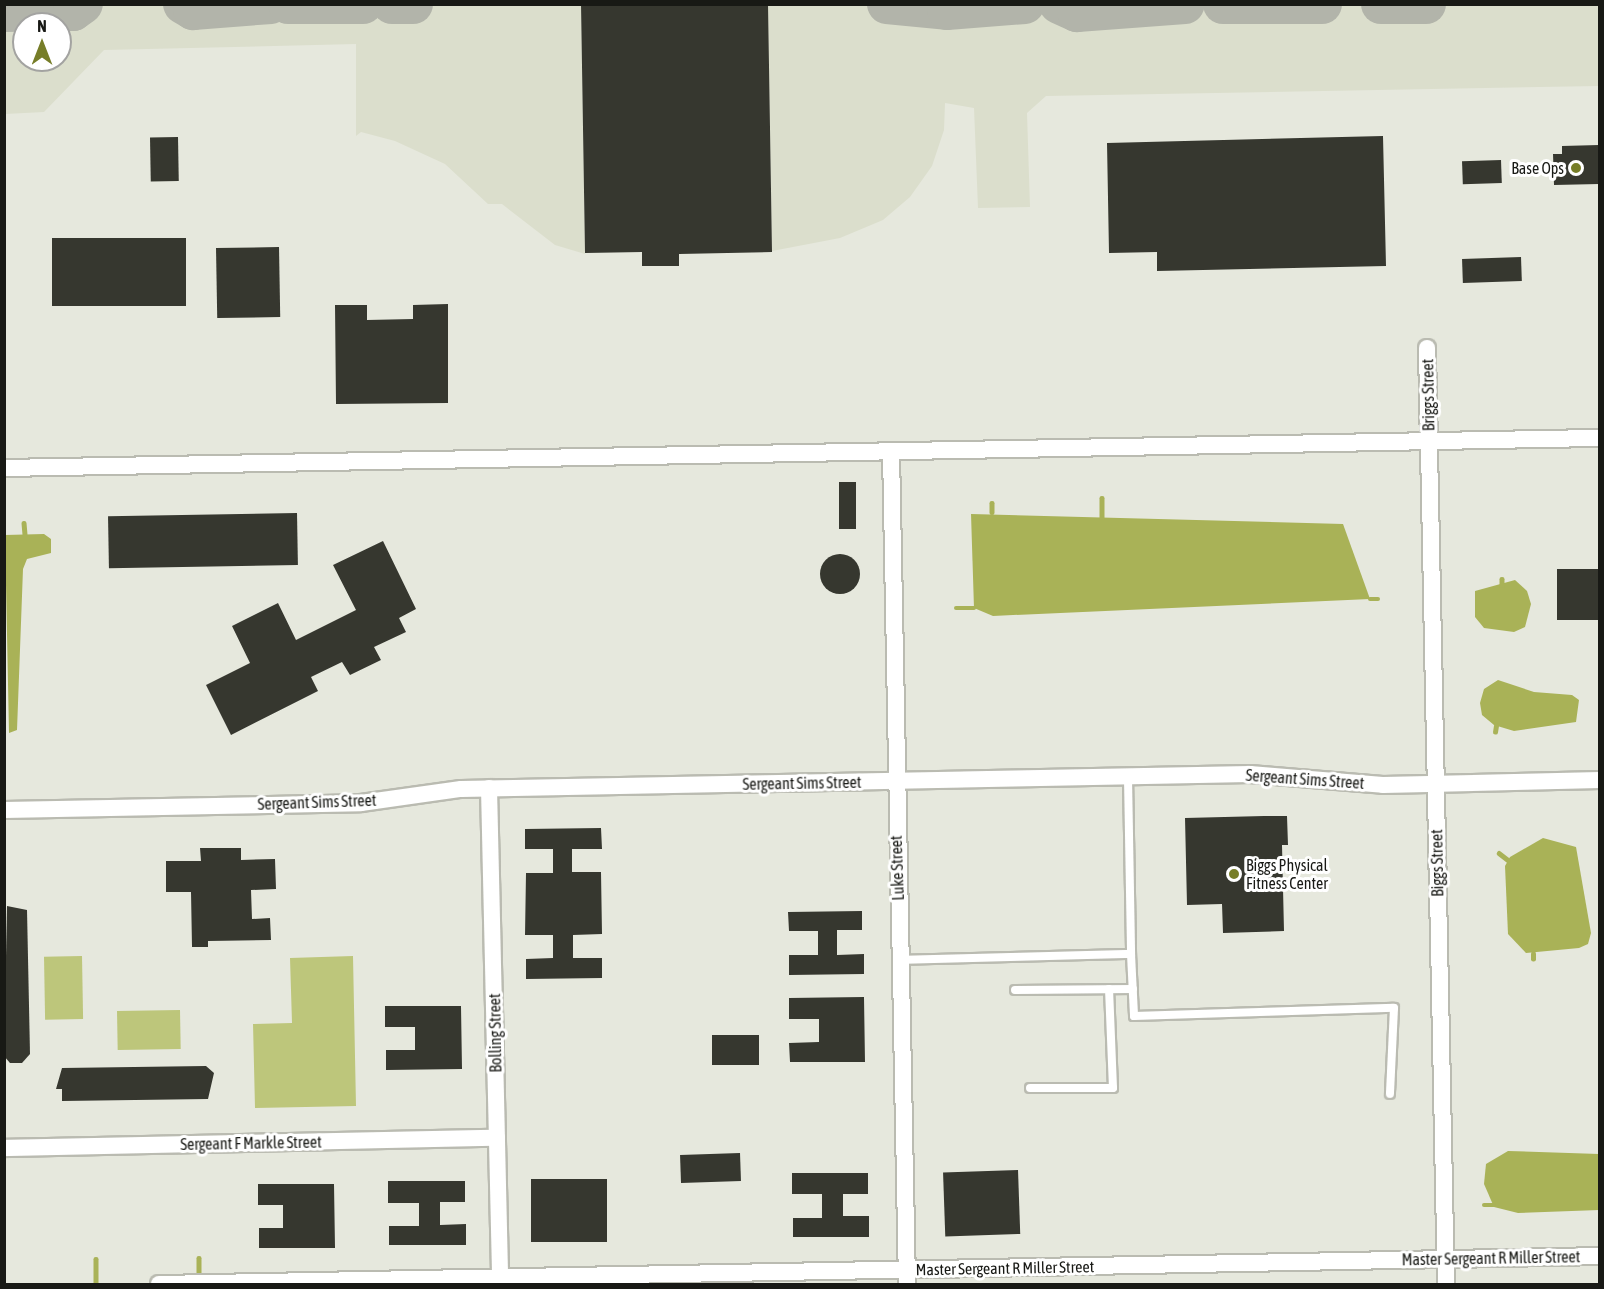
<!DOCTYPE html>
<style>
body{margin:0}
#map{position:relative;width:1604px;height:1289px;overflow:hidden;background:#e6e8dd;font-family:"Asap Condensed",sans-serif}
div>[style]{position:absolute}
.built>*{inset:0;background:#dbdecc}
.green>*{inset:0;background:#bdc67b;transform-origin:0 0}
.water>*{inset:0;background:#a9b257}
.stream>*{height:4.5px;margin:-2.25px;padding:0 2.25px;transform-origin:2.25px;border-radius:2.25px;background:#a9b257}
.taxiway>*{height:40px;margin:-20px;padding:0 20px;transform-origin:20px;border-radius:20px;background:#b2b4aa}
.building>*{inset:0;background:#36372f;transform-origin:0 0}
.round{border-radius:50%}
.roads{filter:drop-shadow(2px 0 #babbb1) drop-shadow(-2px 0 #babbb1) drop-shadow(0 2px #babbb1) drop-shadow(0 -2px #babbb1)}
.service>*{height:8px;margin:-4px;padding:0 4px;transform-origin:4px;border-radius:4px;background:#fff}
.minor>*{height:16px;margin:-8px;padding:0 8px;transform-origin:8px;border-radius:8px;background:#fff}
.dots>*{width:16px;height:16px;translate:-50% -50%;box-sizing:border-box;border:3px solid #fff;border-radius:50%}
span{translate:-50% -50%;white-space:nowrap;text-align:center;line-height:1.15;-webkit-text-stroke:6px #fff;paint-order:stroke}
.poi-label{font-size:16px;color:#181915}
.right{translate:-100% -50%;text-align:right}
.left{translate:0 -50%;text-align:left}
.street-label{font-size:16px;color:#181915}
.frame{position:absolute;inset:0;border:6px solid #181915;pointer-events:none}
.north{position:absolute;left:12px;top:12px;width:60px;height:60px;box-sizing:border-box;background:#fff;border:2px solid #a3a3a1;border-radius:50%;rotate:0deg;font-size:16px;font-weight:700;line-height:24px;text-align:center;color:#181915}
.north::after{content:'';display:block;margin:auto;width:21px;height:27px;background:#767d28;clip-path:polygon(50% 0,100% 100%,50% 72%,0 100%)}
</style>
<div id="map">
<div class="built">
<i style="clip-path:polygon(evenodd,4px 5px,581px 5px,585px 254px,555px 245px,502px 204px,488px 204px,445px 164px,395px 141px,361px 132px,356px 136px,356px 44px,104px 50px,44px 112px,5px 114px,4px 5px,24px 24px,60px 24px,60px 60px,24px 60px,24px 24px)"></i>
<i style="clip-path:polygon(768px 5px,1599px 5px,1599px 86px,1046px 96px,1027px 113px,1030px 207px,978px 208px,974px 108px,945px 103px,944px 130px,932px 166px,910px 197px,883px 220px,840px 238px,772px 251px)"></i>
</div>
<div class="green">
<i style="left:82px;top:956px;width:63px;height:38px;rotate:89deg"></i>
<i style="clip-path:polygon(353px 956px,356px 1106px,255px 1108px,253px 1024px,292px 1023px,290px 958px)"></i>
<i style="left:180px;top:1010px;width:39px;height:63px;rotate:89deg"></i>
</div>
<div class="water">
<i style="clip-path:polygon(971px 514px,1343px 524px,1370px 599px,993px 616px,974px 608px)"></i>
<i style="clip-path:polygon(44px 534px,51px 539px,51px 553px,27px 559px,23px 569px,17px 730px,9px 733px,5px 535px)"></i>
<i style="clip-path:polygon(1515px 580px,1527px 591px,1531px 604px,1525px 627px,1514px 632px,1484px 628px,1475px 617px,1475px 591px)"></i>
<i style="clip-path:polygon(1498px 680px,1534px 692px,1572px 695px,1579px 700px,1576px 722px,1514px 731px,1494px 725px,1482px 715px,1480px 703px,1484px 689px)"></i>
<i style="clip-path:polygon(1543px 838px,1576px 847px,1591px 933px,1588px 944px,1579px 948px,1526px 953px,1508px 934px,1505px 866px,1510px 857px)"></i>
<i style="clip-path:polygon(1508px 1151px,1599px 1154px,1599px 1210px,1518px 1213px,1494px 1207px,1484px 1184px,1486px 1164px)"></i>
</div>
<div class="stream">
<i style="left:1102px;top:498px;width:19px;rotate:90deg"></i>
<i style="left:992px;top:503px;width:9px;rotate:90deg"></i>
<i style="left:24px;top:523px;width:11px;rotate:85deg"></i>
<i style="left:1502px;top:579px;width:6px;rotate:90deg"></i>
<i style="left:1370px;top:599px;width:8px"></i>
<i style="left:956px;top:608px;width:18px"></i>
<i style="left:1495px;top:732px;width:6px;rotate:-81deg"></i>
<i style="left:1499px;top:853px;width:11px;rotate:38deg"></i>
<i style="left:1533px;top:959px;width:5px;rotate:-90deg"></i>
<i style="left:1484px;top:1205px;width:10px"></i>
<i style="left:199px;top:1258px;width:21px;rotate:90deg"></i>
<i style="left:96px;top:1259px;width:25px;rotate:90deg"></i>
</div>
<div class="taxiway">
<i style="left:183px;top:4px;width:12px;rotate:31deg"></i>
<i style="left:193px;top:10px;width:78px;rotate:-4.4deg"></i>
<i style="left:288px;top:4px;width:75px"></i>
<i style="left:392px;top:4px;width:21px"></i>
<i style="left:887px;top:4px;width:60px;rotate:5.7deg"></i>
<i style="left:947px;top:10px;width:78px;rotate:-4.4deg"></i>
<i style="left:1059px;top:4px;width:20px;rotate:24deg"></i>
<i style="left:1077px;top:12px;width:108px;rotate:-4.2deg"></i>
<i style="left:1223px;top:4px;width:99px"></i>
<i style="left:1381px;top:4px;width:45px"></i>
<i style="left:4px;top:12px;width:69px;rotate:-0.8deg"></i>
<i style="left:73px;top:11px;width:12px;rotate:-35deg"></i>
</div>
<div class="building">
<i style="clip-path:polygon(581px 4px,768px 4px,772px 252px,679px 254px,679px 266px,642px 266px,642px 252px,585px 253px)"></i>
<i style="clip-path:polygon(1383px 136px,1386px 266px,1157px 271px,1157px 252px,1109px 253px,1107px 143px)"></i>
<i style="left:178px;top:137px;width:44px;height:28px;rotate:89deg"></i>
<i style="clip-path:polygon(1599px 145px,1599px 184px,1554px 185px,1553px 154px,1562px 154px,1562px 146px)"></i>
<i style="left:1501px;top:160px;width:23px;height:39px;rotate:88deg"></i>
<i style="left:186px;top:238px;width:68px;height:134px;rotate:90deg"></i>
<i style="left:279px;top:247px;width:70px;height:63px;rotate:89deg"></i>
<i style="left:1521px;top:257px;width:24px;height:59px;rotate:88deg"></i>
<i style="clip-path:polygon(448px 304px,448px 403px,336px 404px,335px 305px,367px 305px,367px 320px,413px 319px,413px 305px)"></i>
<i style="left:839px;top:482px;width:17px;height:47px"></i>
<i style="left:297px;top:513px;width:52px;height:189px;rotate:89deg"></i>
<i style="clip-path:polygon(383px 541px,416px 609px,399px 618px,406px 632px,374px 647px,381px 660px,350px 675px,342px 662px,311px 677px,318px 691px,231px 735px,206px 685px,250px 663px,232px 626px,278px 603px,296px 640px,356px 610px,333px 565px)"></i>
<i class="round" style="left:820px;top:554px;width:40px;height:40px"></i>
<i style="left:1599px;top:569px;width:51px;height:42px;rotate:90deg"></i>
<i style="clip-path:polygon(1264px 816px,1287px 816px,1288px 845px,1282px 845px,1284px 931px,1223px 933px,1222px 904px,1187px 905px,1185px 818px)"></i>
<i style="clip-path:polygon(601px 828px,602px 849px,572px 849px,572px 872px,601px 872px,602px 934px,573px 935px,573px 958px,602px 958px,602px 978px,526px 979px,526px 959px,553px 958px,553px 935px,525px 935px,526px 873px,553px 873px,553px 849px,525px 849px,525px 829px)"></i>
<i style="clip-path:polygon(200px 848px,241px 848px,241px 860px,275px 859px,276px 889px,251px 890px,252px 919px,270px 918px,271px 940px,208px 941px,208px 947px,192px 947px,191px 892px,166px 892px,166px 861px,201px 861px)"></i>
<i style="clip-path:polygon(7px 906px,27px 910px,30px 1054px,22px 1063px,10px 1063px,4px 1056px)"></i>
<i style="clip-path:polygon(862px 911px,862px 930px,837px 930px,837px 955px,864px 954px,864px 974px,789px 975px,789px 955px,818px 955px,818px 931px,789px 931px,788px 912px)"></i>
<i style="clip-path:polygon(864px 997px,865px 1062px,790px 1062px,789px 1043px,819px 1042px,819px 1019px,789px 1019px,789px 998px)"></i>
<i style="clip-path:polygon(385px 1006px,461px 1006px,462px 1069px,386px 1070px,386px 1050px,415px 1050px,415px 1027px,385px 1027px)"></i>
<i style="left:712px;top:1035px;width:47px;height:30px"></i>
<i style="clip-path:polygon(206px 1066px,214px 1073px,208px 1099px,62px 1101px,62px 1089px,56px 1089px,62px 1068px)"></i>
<i style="left:740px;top:1153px;width:28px;height:60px;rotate:88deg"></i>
<i style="left:1018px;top:1170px;width:64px;height:75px;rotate:88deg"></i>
<i style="clip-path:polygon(792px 1173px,868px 1173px,868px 1194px,843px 1194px,843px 1216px,869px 1216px,869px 1237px,793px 1237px,793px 1218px,822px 1218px,822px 1194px,792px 1194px)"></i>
<i style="left:531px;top:1179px;width:76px;height:63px"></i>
<i style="clip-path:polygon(388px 1181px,465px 1181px,465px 1202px,440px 1202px,440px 1225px,466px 1224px,466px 1245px,389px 1245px,389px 1226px,419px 1226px,419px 1203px,388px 1203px)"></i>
<i style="clip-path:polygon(258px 1184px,334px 1184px,335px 1248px,259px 1248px,259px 1228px,283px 1228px,283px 1205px,258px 1205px)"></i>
</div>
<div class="roads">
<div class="service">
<i style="left:1128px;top:777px;width:177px;rotate:89deg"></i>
<i style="left:900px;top:960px;width:231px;rotate:-1.5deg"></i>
<i style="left:1131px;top:954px;width:62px;rotate:87.2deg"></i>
<i style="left:1134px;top:1016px;width:260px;rotate:-1.8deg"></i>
<i style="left:1394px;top:1008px;width:86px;rotate:92.7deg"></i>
<i style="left:1015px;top:990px;width:118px;rotate:-0.5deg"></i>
<i style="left:1030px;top:1088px;width:83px"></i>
<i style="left:1113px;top:1088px;width:99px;rotate:-92.3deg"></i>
</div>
<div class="minor">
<i style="left:1427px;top:348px;width:936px;rotate:88.84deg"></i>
<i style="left:891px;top:451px;width:833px;rotate:88.9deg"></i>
<i style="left:4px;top:468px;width:1596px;rotate:-1.08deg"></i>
<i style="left:489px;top:788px;width:490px;rotate:88.7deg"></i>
<i style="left:4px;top:810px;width:357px;rotate:-1.1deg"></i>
<i style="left:361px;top:803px;width:101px;rotate:-8deg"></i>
<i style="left:461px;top:789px;width:789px;rotate:-1.09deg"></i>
<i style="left:1250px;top:774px;width:133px;rotate:4.7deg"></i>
<i style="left:1383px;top:785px;width:217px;rotate:-1.3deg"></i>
<i style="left:4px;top:1148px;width:493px;rotate:-1.2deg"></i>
<i style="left:159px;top:1284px;width:1441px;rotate:-1.11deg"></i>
</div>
</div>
<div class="dots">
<i style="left:1576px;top:168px;background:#767d28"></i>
<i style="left:1234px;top:874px;background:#767d28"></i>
</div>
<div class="poi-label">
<span class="right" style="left:1564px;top:168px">Base Ops</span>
<span class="left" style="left:1246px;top:874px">Biggs Physical<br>Fitness Center</span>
</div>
<div class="street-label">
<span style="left:1428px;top:395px;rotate:-91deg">Briggs Street</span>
<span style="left:1305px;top:779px;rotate:4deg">Sergeant Sims Street</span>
<span style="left:802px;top:783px;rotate:-1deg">Sergeant Sims Street</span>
<span style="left:317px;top:802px;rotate:-2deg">Sergeant Sims Street</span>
<span style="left:1437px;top:863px;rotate:-91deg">Biggs Street</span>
<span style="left:897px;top:868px;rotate:-92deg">Luke Street</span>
<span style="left:495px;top:1033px;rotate:-91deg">Bolling Street</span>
<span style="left:251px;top:1143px;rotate:-1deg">Sergeant F Markle Street</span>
<span style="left:1491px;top:1258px;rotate:-1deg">Master Sergeant R Miller Street</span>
<span style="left:1005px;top:1268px;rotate:-1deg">Master Sergeant R Miller Street</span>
</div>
<div class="frame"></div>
<div class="north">N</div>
</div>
